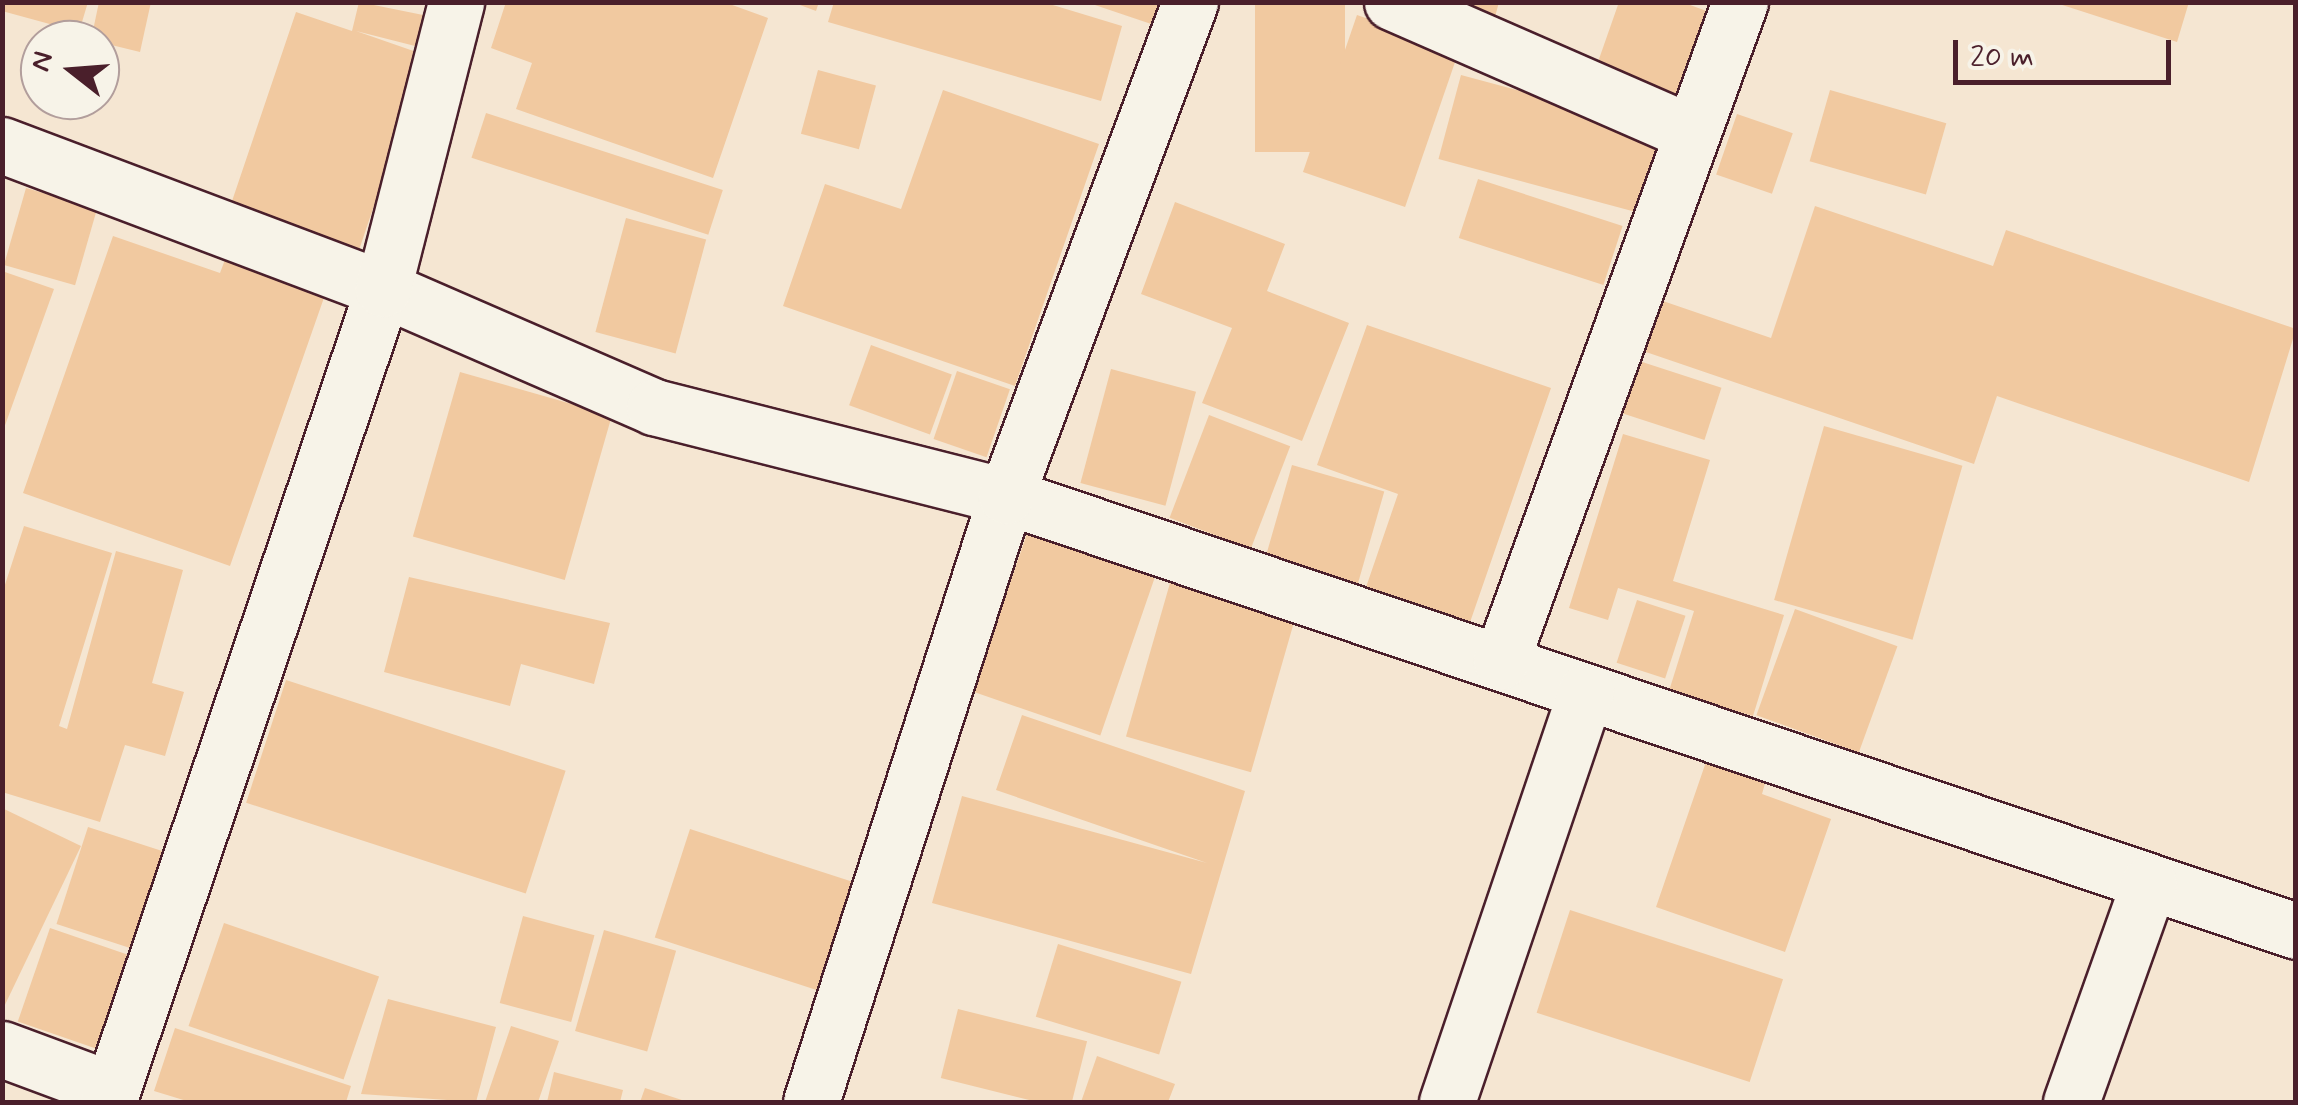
<!DOCTYPE html>
<style>
body{margin:0}
#map{position:relative;width:2298px;height:1105px;overflow:hidden;background:#f5e6d2;font-family:Mynerve,sans-serif}
div>[style]{position:absolute}
.building>*{inset:0;background:#f1c9a0;transform-origin:0 0}
.roads{filter:drop-shadow(2px 0 #4a1f2b) drop-shadow(-2px 0 #4a1f2b) drop-shadow(0 2px #4a1f2b) drop-shadow(0 -2px #4a1f2b)}
.minor>*{height:55px;margin:-27.5px;padding:0 27.5px;transform-origin:27.5px;border-radius:27.5px;background:#f7f3e8}
span{translate:-50% -50%;white-space:nowrap;text-align:center;line-height:1.15;-webkit-text-stroke:10px #f7f3e8;paint-order:stroke}
.frame{position:absolute;inset:0;border:5px solid #4a1f2b;pointer-events:none}
.north{position:absolute;left:20px;top:20px;width:100px;height:100px;box-sizing:border-box;background:#f7f3e8;border:2px solid #b29e9c;border-radius:50%;rotate:287deg;font-size:28px;font-weight:700;line-height:40px;text-align:center;color:#4a1f2b}
.north::after{content:'';display:block;margin:auto;width:35px;height:45px;background:#4a1f2b;clip-path:polygon(50% 0,100% 100%,50% 72%,0 100%)}
.scale{position:absolute;left:1953px;top:40px;width:218px;height:45px;box-sizing:border-box;border:5px solid #4a1f2b;border-top:0;padding-left:12px;font-size:30px;line-height:35px;white-space:nowrap;color:#4a1f2b;-webkit-text-stroke:8px #f7f3e8;paint-order:stroke}
</style>
<div id="map">
<div class="building">
<i style="clip-path:polygon(2px 2px,88px 2px,79px 32px,2px 11px)"></i>
<i style="clip-path:polygon(99px 2px,151px 2px,140px 52px,91px 40px)"></i>
<i style="clip-path:polygon(359px 2px,428px 16px,419px 47px,356px 31px,425px 55px,359px 250px,230px 207px,296px 12px,352px 31px)"></i>
<i style="clip-path:polygon(506px 2px,724px 2px,768px 18px,713px 178px,516px 109px,532px 63px,491px 48px)"></i>
<i style="clip-path:polygon(792px 2px,819px 2px,816px 11px)"></i>
<i style="clip-path:polygon(834px 2px,1043px 2px,1122px 26px,1101px 101px,828px 22px)"></i>
<i style="clip-path:polygon(1086px 2px,1171px 2px,1163px 28px)"></i>
<i style="left:1255px;top:2px;width:90px;height:150px"></i>
<i style="clip-path:polygon(1453px 2px,1499px 2px,1495px 17px)"></i>
<i style="clip-path:polygon(1619px 2px,1682px 2px,1712px 13px,1678px 109px,1592px 79px)"></i>
<i style="clip-path:polygon(2053px 2px,2189px 2px,2177px 42px)"></i>
<i style="left:1357px;top:15px;width:108px;height:166px;rotate:19deg"></i>
<i style="left:818px;top:70px;width:60px;height:66px;rotate:15deg"></i>
<i style="left:1461px;top:75px;width:211px;height:87px;rotate:15deg"></i>
<i style="clip-path:polygon(943px 90px,1099px 144px,1015px 386px,783px 306px,825px 184px,901px 209px)"></i>
<i style="left:1830px;top:90px;width:121px;height:74px;rotate:16deg"></i>
<i style="left:486px;top:113px;width:249px;height:47px;rotate:18deg"></i>
<i style="left:1737px;top:114px;width:59px;height:64px;rotate:19deg"></i>
<i style="left:1478px;top:179px;width:152px;height:62px;rotate:18deg"></i>
<i style="left:26px;top:188px;width:74px;height:80px;rotate:16deg"></i>
<i style="clip-path:polygon(1175px 202px,1285px 244px,1267px 291px,1349px 323px,1302px 441px,1202px 403px,1232px 328px,1141px 294px)"></i>
<i style="clip-path:polygon(1815px 206px,1993px 266px,2006px 230px,2296px 329px,2249px 482px,1997px 396px,1974px 464px,1643px 351px,1660px 300px,1771px 338px)"></i>
<i style="left:626px;top:218px;width:83px;height:118px;rotate:15deg"></i>
<i style="clip-path:polygon(113px 236px,220px 273px,226px 257px,326px 292px,230px 566px,23px 493px)"></i>
<i style="clip-path:polygon(2px 271px,54px 289px,3px 431px,2px 431px)"></i>
<i style="clip-path:polygon(1367px 325px,1551px 388px,1467px 631px,1363px 596px,1398px 494px,1317px 465px)"></i>
<i style="left:871px;top:345px;width:86px;height:64px;rotate:20deg"></i>
<i style="left:1633px;top:359px;width:93px;height:55px;rotate:18deg"></i>
<i style="left:1111px;top:369px;width:88px;height:118px;rotate:15deg"></i>
<i style="left:957px;top:371px;width:56px;height:72px;rotate:19deg"></i>
<i style="left:460px;top:372px;width:158px;height:171px;rotate:16deg"></i>
<i style="left:1209px;top:415px;width:87px;height:110px;rotate:21deg"></i>
<i style="left:1824px;top:426px;width:144px;height:181px;rotate:16deg"></i>
<i style="clip-path:polygon(1623px 434px,1710px 460px,1673px 581px,1784px 615px,1753px 716px,1669px 691px,1694px 611px,1618px 588px,1608px 620px,1569px 608px)"></i>
<i style="left:1292px;top:465px;width:96px;height:98px;rotate:16deg"></i>
<i style="clip-path:polygon(24px 526px,112px 553px,59px 726px,67px 729px,116px 551px,183px 570px,152px 683px,184px 692px,165px 756px,125px 745px,100px 822px,2px 792px,2px 594px)"></i>
<i style="left:1029px;top:528px;width:135px;height:173px;rotate:19deg"></i>
<i style="left:1172px;top:576px;width:130px;height:167px;rotate:16deg"></i>
<i style="clip-path:polygon(409px 577px,610px 623px,594px 684px,521px 664px,510px 706px,384px 672px)"></i>
<i style="left:1637px;top:600px;width:51px;height:66px;rotate:18deg"></i>
<i style="left:1795px;top:609px;width:109px;height:113px;rotate:20deg"></i>
<i style="left:286px;top:680px;width:294px;height:129px;rotate:18deg"></i>
<i style="clip-path:polygon(1022px 715px,1245px 791px,1191px 974px,932px 903px,962px 796px,1207px 863px,996px 790px)"></i>
<i style="clip-path:polygon(1707px 759px,1766px 780px,1762px 794px,1831px 819px,1785px 952px,1656px 907px)"></i>
<i style="clip-path:polygon(2px 808px,81px 846px,2px 1011px)"></i>
<i style="left:88px;top:827px;width:91px;height:102px;rotate:18deg"></i>
<i style="left:690px;top:829px;width:183px;height:114px;rotate:18deg"></i>
<i style="left:1570px;top:910px;width:224px;height:108px;rotate:18deg"></i>
<i style="left:523px;top:916px;width:74px;height:90px;rotate:15deg"></i>
<i style="left:224px;top:923px;width:164px;height:109px;rotate:19deg"></i>
<i style="left:50px;top:928px;width:94px;height:99px;rotate:19deg"></i>
<i style="left:604px;top:930px;width:75px;height:105px;rotate:16deg"></i>
<i style="left:1058px;top:944px;width:129px;height:76px;rotate:17deg"></i>
<i style="clip-path:polygon(388px 999px,496px 1027px,476px 1102px,361px 1094px)"></i>
<i style="left:958px;top:1009px;width:133px;height:71px;rotate:14deg"></i>
<i style="clip-path:polygon(511px 1026px,559px 1041px,538px 1102px,485px 1102px)"></i>
<i style="clip-path:polygon(175px 1028px,351px 1086px,346px 1102px,190px 1102px,154px 1091px)"></i>
<i style="clip-path:polygon(1097px 1056px,1175px 1084px,1168px 1102px,1081px 1102px)"></i>
<i style="clip-path:polygon(554px 1072px,623px 1090px,620px 1102px,547px 1102px)"></i>
<i style="clip-path:polygon(645px 1088px,688px 1102px,640px 1102px)"></i>
</div>
<div class="roads">
<div class="minor">
<i style="left:1392px;top:2px;width:324px;rotate:23.6deg"></i>
<i style="left:2px;top:145px;width:407px;rotate:20.7deg"></i>
<i style="left:383px;top:289px;width:296px;rotate:23.5deg"></i>
<i style="left:654px;top:407px;width:363px;rotate:14.2deg"></i>
<i style="left:1006px;top:496px;width:1361px;rotate:18.63deg"></i>
<i style="left:1501px;top:661px;width:701px;rotate:-70.07deg"></i>
<i style="left:2px;top:1049px;width:117px;rotate:20.4deg"></i>
<i style="left:108px;top:1102px;width:858px;rotate:-71.31deg"></i>
<i style="left:383px;top:289px;width:296px;rotate:-75.7deg"></i>
<i style="left:811px;top:1102px;width:637px;rotate:-72.16deg"></i>
<i style="left:1006px;top:496px;width:527px;rotate:-69.57deg"></i>
<i style="left:1447px;top:1102px;width:433px;rotate:-71.3deg"></i>
<i style="left:2071px;top:1102px;width:232px;rotate:-70.4deg"></i>
</div>
</div>
<div class="frame"></div>
<div class="north">N</div>
<div class="scale">20 m</div>
</div>
